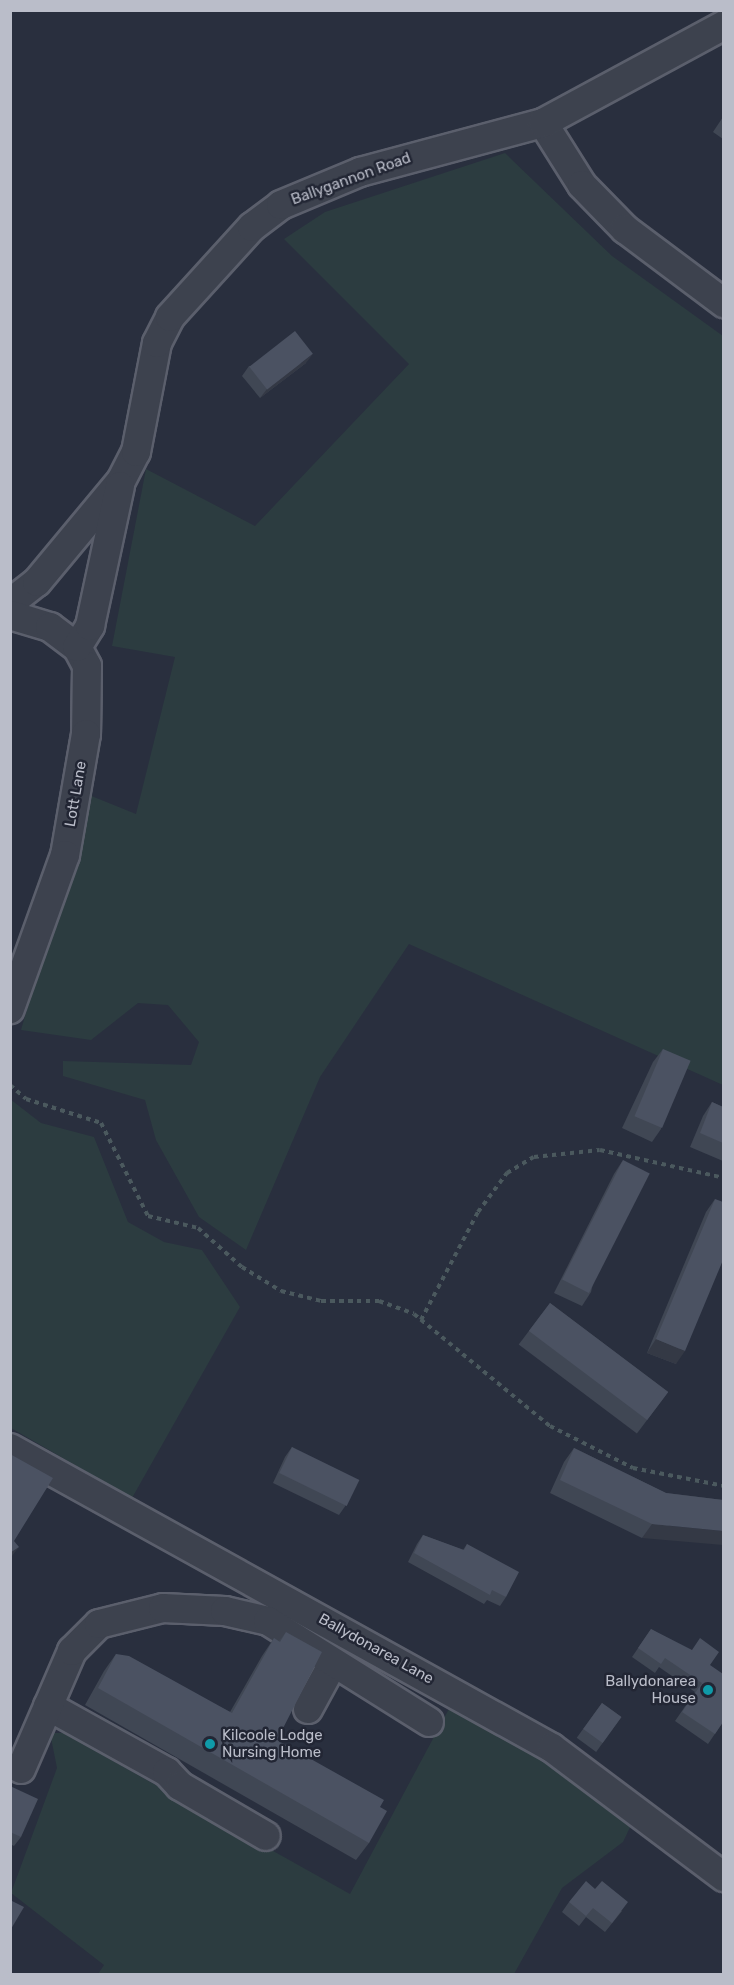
<!DOCTYPE html>
<style>
body{margin:0}
#map{position:relative;width:734px;height:1985px;overflow:hidden;background:#292f3e;font-family:Rubik,sans-serif}
div>[style]{position:absolute}
.green>*{inset:0;background:#2c3c40}
.path>*{height:4px;margin-top:-2px;transform-origin:0;background:repeating-linear-gradient(90deg,#4b595e 0 4.5px,transparent 0 9px)}
.roads{filter:drop-shadow(2px 0 #5b5f6c) drop-shadow(-2px 0 #5b5f6c) drop-shadow(0 2px #5b5f6c) drop-shadow(0 -2px #5b5f6c)}
.minor>*{height:28px;margin:-14px;padding:0 14px;transform-origin:14px;border-radius:14px;background:#3d424e}
.wall>*{inset:0;background:#404754;transform-origin:0 0}
.shaded-wall>*{inset:0;background:#343945}
.building>*{inset:0;background:#4b5262;transform-origin:0 0}
.dots>*{width:16px;height:16px;translate:-50% -50%;box-sizing:border-box;border:3px solid #222634;border-radius:50%}
span{translate:-50% -50%;white-space:nowrap;text-align:center;line-height:1.15;-webkit-text-stroke:5px #222634;paint-order:stroke}
.street-label{font-size:15px;color:#babdc9}
.poi-label{font-size:15px;color:#babdc9}
.right{translate:-100% -50%;text-align:right}
.left{translate:0 -50%;text-align:left}
.frame{position:absolute;inset:0;border:12px solid #babdc9;pointer-events:none}
</style>
<div id="map">
<div class="green">
<i style="clip-path:polygon(505px 153px,612px 256px,723px 336px,723px 1085px,409px 944px,320px 1077px,246px 1250px,199px 1217px,156px 1140px,145px 1100px,63px 1076px,63px 1061px,191px 1065px,199px 1042px,168px 1005px,138px 1003px,91px 1040px,21px 1030px,89px 795px,136px 814px,175px 657px,112px 646px,146px 469px,255px 526px,409px 364px,284px 239px,325px 212px)"></i>
<i style="clip-path:polygon(10px 1099px,41px 1123px,94px 1137px,128px 1222px,164px 1242px,202px 1250px,240px 1307px,132px 1498px,11px 1428px)"></i>
<i style="clip-path:polygon(451px 1705px,544px 1753px,635px 1817px,623px 1842px,562px 1888px,514px 1974px,98px 1974px,104px 1965px,11px 1893px,57px 1768px,50px 1733px,63px 1733px,350px 1894px)"></i>
</div>
<div class="path">
<i style="left:10px;top:1085px;width:21px;rotate:41deg"></i>
<i style="left:26px;top:1099px;width:79px;rotate:17.7deg"></i>
<i style="left:101px;top:1123px;width:104px;rotate:63.2deg"></i>
<i style="left:148px;top:1216px;width:51px;rotate:13.5deg"></i>
<i style="left:198px;top:1228px;width:59px;rotate:41.6deg"></i>
<i style="left:242px;top:1267px;width:46px;rotate:31.6deg"></i>
<i style="left:281px;top:1291px;width:41px;rotate:14deg"></i>
<i style="left:321px;top:1301px;width:58px"></i>
<i style="left:379px;top:1301px;width:37px;rotate:20deg"></i>
<i style="left:414px;top:1314px;width:176px;rotate:39.5deg"></i>
<i style="left:550px;top:1426px;width:93px;rotate:26.8deg"></i>
<i style="left:633px;top:1468px;width:93px;rotate:11.2deg"></i>
<i style="left:421px;top:1320px;width:122px;rotate:-62.2deg"></i>
<i style="left:478px;top:1212px;width:49px;rotate:-53.4deg"></i>
<i style="left:507px;top:1173px;width:31px;rotate:-31deg"></i>
<i style="left:534px;top:1157px;width:66px;rotate:-6.1deg"></i>
<i style="left:600px;top:1150px;width:127px;rotate:12.7deg"></i>
</div>
<div class="roads">
<div class="minor">
<i style="left:543px;top:123px;width:73px;rotate:57.8deg"></i>
<i style="left:582px;top:185px;width:62px;rotate:45.7deg"></i>
<i style="left:625px;top:229px;width:124px;rotate:36.8deg"></i>
<i style="left:10px;top:603px;width:34px;rotate:-38deg"></i>
<i style="left:37px;top:582px;width:131px;rotate:-50.3deg"></i>
<i style="left:121px;top:481px;width:33px;rotate:-63deg"></i>
<i style="left:136px;top:452px;width:111px;rotate:-79.1deg"></i>
<i style="left:157px;top:343px;width:29px;rotate:-63deg"></i>
<i style="left:170px;top:317px;width:122px;rotate:-47.7deg"></i>
<i style="left:252px;top:227px;width:36px;rotate:-37deg"></i>
<i style="left:281px;top:205px;width:86px;rotate:-22.7deg"></i>
<i style="left:360px;top:172px;width:189px;rotate:-15deg"></i>
<i style="left:543px;top:123px;width:206px;rotate:-28.4deg"></i>
<i style="left:10px;top:615px;width:42px;rotate:16.7deg"></i>
<i style="left:50px;top:627px;width:34px;rotate:37deg"></i>
<i style="left:77px;top:647px;width:21px;rotate:62deg"></i>
<i style="left:87px;top:666px;width:68px;rotate:90.8deg"></i>
<i style="left:86px;top:734px;width:123px;rotate:99.8deg"></i>
<i style="left:65px;top:855px;width:164px;rotate:109.7deg"></i>
<i style="left:77px;top:647px;width:25px;rotate:-58deg"></i>
<i style="left:90px;top:626px;width:143px;rotate:-77.9deg"></i>
<i style="left:10px;top:1448px;width:619px;rotate:28.96deg"></i>
<i style="left:552px;top:1748px;width:215px;rotate:36.9deg"></i>
<i style="left:48px;top:1706px;width:136px;rotate:29deg"></i>
<i style="left:167px;top:1772px;width:19px;rotate:47deg"></i>
<i style="left:180px;top:1786px;width:99px;rotate:30.2deg"></i>
<i style="left:308px;top:1709px;width:50px;rotate:-61.4deg"></i>
<i style="left:21px;top:1769px;width:129px;rotate:-66.6deg"></i>
<i style="left:72px;top:1651px;width:38px;rotate:-45deg"></i>
<i style="left:99px;top:1624px;width:66px;rotate:-14deg"></i>
<i style="left:163px;top:1608px;width:62px;rotate:2.8deg"></i>
<i style="left:225px;top:1611px;width:44px;rotate:13.1deg"></i>
<i style="left:268px;top:1621px;width:190px;rotate:32.1deg"></i>
</div>
</div>
<div class="wall">
<i style="clip-path:polygon(723px 117px,723px 139px,713px 132px)"></i>
<i style="clip-path:polygon(306px 363px,260px 398px,242px 376px,249px 366px)"></i>
<i style="clip-path:polygon(663px 1049px,661px 1129px,652px 1142px,622px 1128px,653px 1062px)"></i>
<i style="clip-path:polygon(712px 1102px,723px 1107px,723px 1161px,690px 1147px,703px 1116px)"></i>
<i style="clip-path:polygon(623px 1160px,591px 1292px,582px 1306px,554px 1293px,614px 1174px)"></i>
<i style="clip-path:polygon(715px 1199px,676px 1364px,647px 1353px,706px 1212px)"></i>
<i style="left:550px;top:1303px;width:148px;height:52px;rotate:37deg"></i>
<i style="clip-path:polygon(292px 1447px,346px 1505px,339px 1515px,273px 1483px,285px 1457px)"></i>
<i style="clip-path:polygon(574px 1448px,666px 1493px,723px 1500px,642px 1538px,550px 1493px,564px 1462px)"></i>
<i style="clip-path:polygon(423px 1535px,463px 1550px,467px 1544px,506px 1597px,500px 1606px,487px 1600px,484px 1604px,408px 1562px,417px 1544px)"></i>
<i style="clip-path:polygon(651px 1629px,710px 1665px,723px 1722px,708px 1744px,675px 1721px,695px 1692px,659px 1667px,655px 1673px,632px 1657px)"></i>
<i style="clip-path:polygon(286px 1632px,277px 1740px,380px 1807px,369px 1843px,356px 1860px,85px 1705px,104px 1671px,116px 1654px,230px 1712px,262px 1656px,274px 1638px,279px 1641px)"></i>
<i style="left:602px;top:1703px;width:24px;height:43px;rotate:36deg"></i>
<i style="clip-path:polygon(10px 1786px,21px 1837px,14px 1846px,10px 1844px)"></i>
<i style="clip-path:polygon(569px 1902px,622px 1911px,605px 1932px,586px 1917px,579px 1926px,562px 1912px)"></i>
</div>
<div class="shaded-wall">
<i style="clip-path:polygon(313px 354px,306px 363px,260px 398px,267px 389px)"></i>
<i style="clip-path:polygon(656px 1339px,685px 1351px,676px 1364px,647px 1353px)"></i>
<i style="clip-path:polygon(652px 1524px,723px 1531px,723px 1545px,642px 1538px)"></i>
<i style="clip-path:polygon(19px 1547px,12px 1556px,10px 1557px,10px 1553px)"></i>
</div>
<div class="building">
<i style="left:295px;top:331px;width:29px;height:58px;rotate:52deg"></i>
<i style="left:663px;top:1049px;width:30px;height:73px;rotate:23deg"></i>
<i style="clip-path:polygon(712px 1102px,723px 1107px,723px 1143px,700px 1133px)"></i>
<i style="left:623px;top:1160px;width:30px;height:134px;rotate:27deg"></i>
<i style="clip-path:polygon(715px 1199px,723px 1202px,723px 1260px,685px 1351px,656px 1339px)"></i>
<i style="left:550px;top:1303px;width:148px;height:35px;rotate:37deg"></i>
<i style="left:292px;top:1447px;width:75px;height:29px;rotate:26deg"></i>
<i style="clip-path:polygon(574px 1448px,666px 1493px,723px 1500px,723px 1531px,652px 1524px,560px 1480px)"></i>
<i style="clip-path:polygon(10px 1454px,53px 1478px,14px 1541px,19px 1547px,10px 1553px)"></i>
<i style="clip-path:polygon(423px 1535px,464px 1550px,467px 1544px,519px 1572px,506px 1597px,492px 1590px,490px 1595px,414px 1553px)"></i>
<i style="clip-path:polygon(651px 1629px,692px 1650px,700px 1638px,719px 1652px,710px 1665px,723px 1674px,723px 1722px,715px 1734px,682px 1712px,702px 1683px,665px 1658px,661px 1664px,638px 1648px)"></i>
<i style="clip-path:polygon(286px 1632px,322px 1652px,277px 1740px,384px 1800px,380px 1807px,387px 1811px,369px 1843px,98px 1688px,116px 1654px,129px 1656px,232px 1713px,274px 1638px,280px 1642px)"></i>
<i style="left:602px;top:1703px;width:24px;height:32px;rotate:36deg"></i>
<i style="clip-path:polygon(10px 1786px,38px 1799px,21px 1837px,10px 1832px)"></i>
<i style="clip-path:polygon(586px 1881px,595px 1889px,602px 1881px,628px 1902px,612px 1923px,593px 1908px,586px 1916px,569px 1902px)"></i>
<i style="clip-path:polygon(10px 1900px,24px 1907px,11px 1929px,10px 1929px)"></i>
</div>
<div class="dots">
<i style="left:708px;top:1690px;background:#0f9aa8"></i>
<i style="left:210px;top:1744px;background:#0f9aa8"></i>
</div>
<div class="street-label">
<span style="left:351px;top:179px;rotate:-20deg">Ballygannon Road</span>
<span style="left:76px;top:794px;rotate:-80deg">Lott Lane</span>
<span style="left:376px;top:1649px;rotate:29deg">Ballydonarea Lane</span>
</div>
<div class="poi-label">
<span class="right" style="left:696px;top:1690px">Ballydonarea<br>House</span>
<span class="left" style="left:222px;top:1744px">Kilcoole Lodge<br>Nursing Home</span>
</div>
<div class="frame"></div>
</div>
